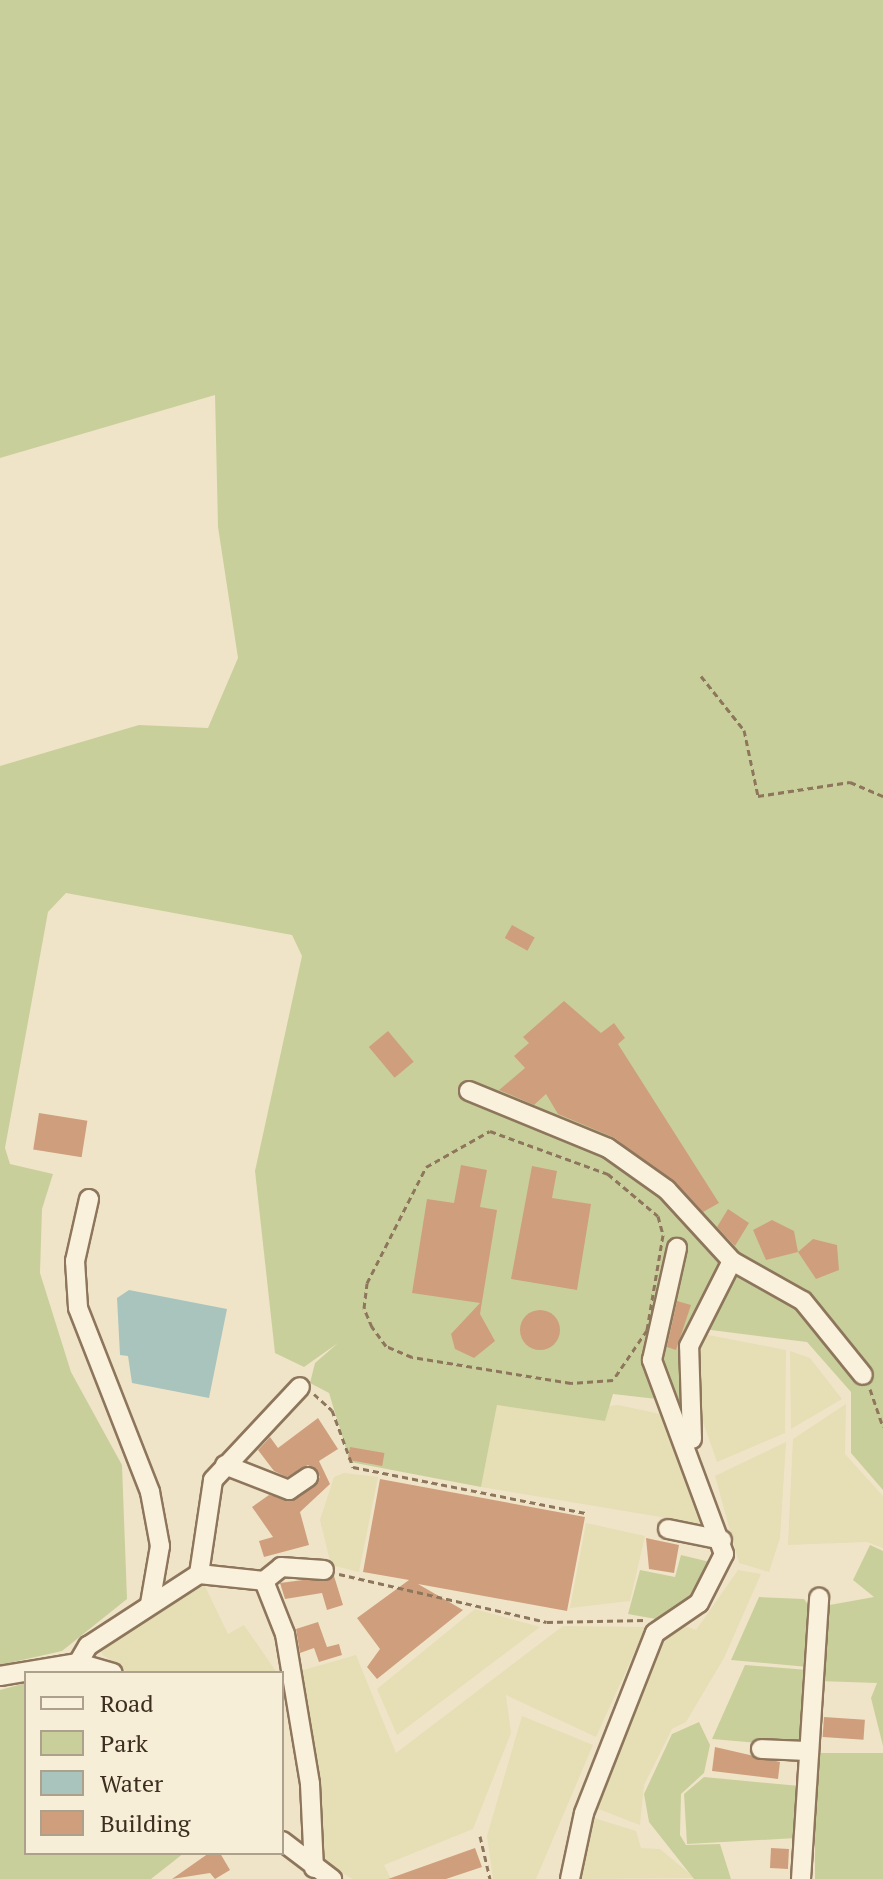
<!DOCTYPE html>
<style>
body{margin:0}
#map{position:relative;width:883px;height:1879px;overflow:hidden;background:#f0e4c8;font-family:"PT Serif",serif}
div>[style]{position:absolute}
.farmland>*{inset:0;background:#e6deb5}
.green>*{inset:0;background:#c9cf9b;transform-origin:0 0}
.water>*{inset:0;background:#a9c4bc}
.building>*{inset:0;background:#cf9f7d;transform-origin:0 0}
.round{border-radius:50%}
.path>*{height:3px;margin-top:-1.5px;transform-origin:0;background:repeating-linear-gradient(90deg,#8d765c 0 6px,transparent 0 10px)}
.roads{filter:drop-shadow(2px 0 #8d765c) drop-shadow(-2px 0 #8d765c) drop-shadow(0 2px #8d765c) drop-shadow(0 -2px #8d765c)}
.minor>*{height:18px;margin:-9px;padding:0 9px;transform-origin:9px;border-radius:9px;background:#faf1dc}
span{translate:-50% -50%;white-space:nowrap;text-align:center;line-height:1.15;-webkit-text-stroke:8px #f7eed8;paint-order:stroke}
.legend{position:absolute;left:24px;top:1671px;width:260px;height:184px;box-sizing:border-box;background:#f7eed8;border:2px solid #ada18e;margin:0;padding:10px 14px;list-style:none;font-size:24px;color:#3d2e20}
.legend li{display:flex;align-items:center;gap:16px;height:40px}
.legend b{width:40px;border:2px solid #ada18e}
</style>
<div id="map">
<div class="farmland">
<i style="clip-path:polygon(703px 1334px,786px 1350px,785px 1433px,717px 1462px,693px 1393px)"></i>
<i style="clip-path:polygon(790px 1351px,810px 1358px,842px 1399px,791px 1429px)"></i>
<i style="clip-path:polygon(846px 1404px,845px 1454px,883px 1496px,883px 1548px,867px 1542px,788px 1545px,793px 1439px)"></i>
<i style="clip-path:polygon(497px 1405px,605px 1421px,609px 1406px,618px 1405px,660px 1414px,668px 1419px,702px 1524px,481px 1487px)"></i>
<i style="clip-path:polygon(786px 1442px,780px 1538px,769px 1572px,739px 1563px,715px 1476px)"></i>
<i style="clip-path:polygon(344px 1473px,378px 1477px,359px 1572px,331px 1565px,320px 1520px,334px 1477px)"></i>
<i style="clip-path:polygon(586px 1523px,645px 1536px,630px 1601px,570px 1608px)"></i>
<i style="clip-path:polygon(738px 1570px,761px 1574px,724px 1658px,686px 1722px,672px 1729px,644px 1785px,640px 1825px,593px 1807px,650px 1655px,679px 1624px,696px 1630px)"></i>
<i style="clip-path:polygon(203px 1582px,228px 1634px,244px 1625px,277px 1673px,129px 1673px,103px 1655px,100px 1649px)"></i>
<i style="clip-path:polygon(475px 1609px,540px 1627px,397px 1735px,377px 1689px)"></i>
<i style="clip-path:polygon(563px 1626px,646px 1627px,596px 1737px,506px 1695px,511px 1733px,473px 1829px,384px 1865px,391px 1879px,353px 1879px,319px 1861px,293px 1673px,356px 1655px,396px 1753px)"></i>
<i style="clip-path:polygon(522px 1716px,593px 1745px,536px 1879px,493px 1879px,487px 1836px)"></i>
<i style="clip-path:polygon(594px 1818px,636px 1831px,641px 1848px,660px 1849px,695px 1878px,575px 1879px,588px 1821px)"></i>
</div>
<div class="green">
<i style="clip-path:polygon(0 0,883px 0,883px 1490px,851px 1453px,851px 1392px,807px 1342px,703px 1329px,732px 1280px,709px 1304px,683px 1402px,613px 1394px,605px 1421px,497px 1405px,481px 1487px,350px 1462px,329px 1393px,310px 1383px,315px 1363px,338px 1343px,304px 1367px,275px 1353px,255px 1171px,302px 956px,292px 935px,66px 893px,48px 912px,5px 1148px,10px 1164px,53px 1174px,42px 1209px,40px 1273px,71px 1372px,122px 1465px,127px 1599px,62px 1651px,0 1665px,0 766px,139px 725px,208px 728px,238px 658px,218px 527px,215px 395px,0 458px)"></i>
<i style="clip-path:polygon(870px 1545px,883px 1551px,883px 1746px,871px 1698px,877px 1683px,818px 1681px,824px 1606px,874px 1597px,853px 1580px)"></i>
<i style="clip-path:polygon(681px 1555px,714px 1563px,687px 1607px,667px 1621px,628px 1614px,640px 1570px,675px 1577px)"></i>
<i style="clip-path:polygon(759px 1597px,804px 1599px,812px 1610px,808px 1667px,731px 1660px)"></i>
<i style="clip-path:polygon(745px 1665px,808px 1670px,804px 1747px,712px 1739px)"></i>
<i style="clip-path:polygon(26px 1683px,26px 1853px,184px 1853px,151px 1879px,0 1879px,0 1690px)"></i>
<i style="clip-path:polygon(699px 1722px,710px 1745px,704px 1773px,681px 1794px,680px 1835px,686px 1845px,720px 1844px,731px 1879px,694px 1879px,649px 1822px,644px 1794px,672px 1734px)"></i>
<i style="left:815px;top:1753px;width:68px;height:126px"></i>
<i style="clip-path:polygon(704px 1777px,800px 1786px,797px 1838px,687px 1844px,684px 1794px)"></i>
</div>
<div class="water">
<i style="clip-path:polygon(129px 1290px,227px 1309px,209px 1398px,132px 1383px,128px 1356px,120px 1355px,117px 1298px)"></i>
</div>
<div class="building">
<i style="left:512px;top:925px;width:26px;height:15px;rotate:29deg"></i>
<i style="clip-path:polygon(564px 1001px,601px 1033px,614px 1023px,625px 1038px,618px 1044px,719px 1203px,703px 1212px,615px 1138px,558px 1114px,546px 1094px,534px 1105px,499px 1090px,525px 1068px,514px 1056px,529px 1043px,523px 1037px)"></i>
<i style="left:388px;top:1031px;width:40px;height:25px;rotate:50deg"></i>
<i style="left:39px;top:1113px;width:49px;height:37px;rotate:9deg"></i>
<i style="clip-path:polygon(461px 1165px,487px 1170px,480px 1207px,497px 1210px,480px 1314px,495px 1341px,474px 1358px,455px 1349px,451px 1334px,480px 1303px,412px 1293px,427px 1199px,454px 1203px)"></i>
<i style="clip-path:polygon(532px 1166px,557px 1171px,552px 1198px,591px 1204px,577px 1290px,511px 1279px)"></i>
<i style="clip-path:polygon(728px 1209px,749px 1223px,735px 1246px,717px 1227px)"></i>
<i style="clip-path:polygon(772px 1220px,794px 1231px,798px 1252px,813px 1239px,837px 1245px,839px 1270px,816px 1279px,798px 1252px,766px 1260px,753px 1230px)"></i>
<i style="clip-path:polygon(677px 1301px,691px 1305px,676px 1350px,667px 1347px)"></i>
<i class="round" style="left:520px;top:1310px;width:40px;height:40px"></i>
<i style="clip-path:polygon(318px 1418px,338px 1449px,319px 1461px,330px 1484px,300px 1512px,309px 1545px,264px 1557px,259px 1541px,273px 1537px,252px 1507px,269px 1495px,295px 1500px,320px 1477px,308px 1465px,287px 1477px,274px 1471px,258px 1450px,270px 1437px,278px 1448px)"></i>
<i style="left:350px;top:1447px;width:35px;height:13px;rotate:10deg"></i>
<i style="clip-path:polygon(380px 1479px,585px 1517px,567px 1611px,418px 1584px,463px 1610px,377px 1679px,367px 1667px,380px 1649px,357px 1618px,409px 1580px,363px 1572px)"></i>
<i style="clip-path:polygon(646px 1538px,679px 1545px,674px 1573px,649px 1569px)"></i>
<i style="clip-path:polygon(334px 1576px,343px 1605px,327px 1610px,322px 1593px,285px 1599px,280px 1583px)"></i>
<i style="clip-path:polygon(318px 1622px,327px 1647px,339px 1644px,342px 1655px,319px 1662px,314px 1648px,300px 1653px,296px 1629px)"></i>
<i style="left:824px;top:1717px;width:41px;height:20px;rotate:4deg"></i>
<i style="clip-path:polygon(715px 1747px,780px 1762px,778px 1779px,712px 1771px)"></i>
<i style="clip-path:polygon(475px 1848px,482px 1867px,446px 1879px,388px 1879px)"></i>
<i style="left:771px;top:1848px;width:18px;height:20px;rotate:3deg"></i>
<i style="clip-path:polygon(209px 1853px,220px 1853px,230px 1870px,215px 1879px,210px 1873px,172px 1879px)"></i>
</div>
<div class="path">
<i style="left:701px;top:676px;width:69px;rotate:51.5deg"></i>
<i style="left:744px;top:730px;width:67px;rotate:78deg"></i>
<i style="left:758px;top:796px;width:93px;rotate:-8.7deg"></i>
<i style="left:850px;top:782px;width:36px;rotate:23deg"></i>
<i style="left:490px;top:1131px;width:126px;rotate:20deg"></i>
<i style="left:608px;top:1174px;width:65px;rotate:40deg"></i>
<i style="left:658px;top:1216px;width:20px;rotate:75deg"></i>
<i style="left:663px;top:1235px;width:96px;rotate:99.6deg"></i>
<i style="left:647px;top:1330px;width:60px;rotate:124.2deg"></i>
<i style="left:613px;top:1380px;width:42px;rotate:175.9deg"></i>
<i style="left:571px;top:1383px;width:161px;rotate:-170.7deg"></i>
<i style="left:412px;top:1357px;width:28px;rotate:-157deg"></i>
<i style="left:386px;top:1346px;width:24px;rotate:-126deg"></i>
<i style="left:372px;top:1327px;width:21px;rotate:-113deg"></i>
<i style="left:364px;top:1308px;width:25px;rotate:-83deg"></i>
<i style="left:367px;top:1283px;width:130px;rotate:-63deg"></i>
<i style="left:426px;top:1167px;width:73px;rotate:-29.4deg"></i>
<i style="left:870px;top:1389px;width:40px;rotate:71.1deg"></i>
<i style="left:314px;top:1394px;width:24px;rotate:42deg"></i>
<i style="left:332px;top:1410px;width:61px;rotate:69.8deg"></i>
<i style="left:353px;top:1467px;width:237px;rotate:11.2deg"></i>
<i style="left:339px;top:1574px;width:213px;rotate:13deg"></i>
<i style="left:547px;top:1622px;width:99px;rotate:-1.2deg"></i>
<i style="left:480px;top:1836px;width:44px;rotate:76.9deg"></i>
</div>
<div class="roads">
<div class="minor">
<i style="left:469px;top:1091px;width:150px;rotate:22.3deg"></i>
<i style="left:608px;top:1148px;width:72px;rotate:35.4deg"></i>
<i style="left:667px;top:1190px;width:96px;rotate:47.5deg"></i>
<i style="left:732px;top:1261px;width:81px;rotate:29.4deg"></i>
<i style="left:803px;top:1301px;width:95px;rotate:51deg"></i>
<i style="left:89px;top:1199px;width:64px;rotate:102.7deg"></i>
<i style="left:75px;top:1261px;width:47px;rotate:86.3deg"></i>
<i style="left:78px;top:1308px;width:198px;rotate:68.6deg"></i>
<i style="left:150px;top:1492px;width:55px;rotate:79.5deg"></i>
<i style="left:160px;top:1546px;width:59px;rotate:99.8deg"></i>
<i style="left:692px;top:1439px;width:93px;rotate:-91.8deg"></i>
<i style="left:689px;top:1346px;width:95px;rotate:-63.2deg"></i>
<i style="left:225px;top:1465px;width:69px;rotate:21.3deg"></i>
<i style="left:289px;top:1490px;width:23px;rotate:-34deg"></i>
<i style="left:668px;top:1529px;width:55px;rotate:11.5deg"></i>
<i style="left:199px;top:1574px;width:65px;rotate:6.1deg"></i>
<i style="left:264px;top:1581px;width:57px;rotate:68.4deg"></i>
<i style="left:285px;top:1634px;width:152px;rotate:80.5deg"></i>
<i style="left:310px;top:1784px;width:84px;rotate:87.3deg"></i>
<i style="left:264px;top:1581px;width:22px;rotate:-39deg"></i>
<i style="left:281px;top:1567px;width:43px;rotate:4deg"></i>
<i style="left:78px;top:1663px;width:20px;rotate:-60deg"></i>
<i style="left:88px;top:1646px;width:132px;rotate:-33deg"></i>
<i style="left:199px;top:1574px;width:95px;rotate:-81.5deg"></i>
<i style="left:213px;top:1480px;width:127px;rotate:-46.9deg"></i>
<i style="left:0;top:1676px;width:79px;rotate:-9.5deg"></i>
<i style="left:78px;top:1663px;width:36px;rotate:16deg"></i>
<i style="left:761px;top:1749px;width:48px;rotate:2.4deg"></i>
<i style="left:282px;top:1841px;width:63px;rotate:37.2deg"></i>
<i style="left:570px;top:1879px;width:67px;rotate:-78deg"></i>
<i style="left:584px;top:1813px;width:193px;rotate:-68.5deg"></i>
<i style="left:655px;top:1633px;width:53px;rotate:-34.3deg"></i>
<i style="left:699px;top:1603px;width:55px;rotate:-63deg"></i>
<i style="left:724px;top:1554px;width:207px;rotate:-110.4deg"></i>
<i style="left:652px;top:1360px;width:115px;rotate:-77.4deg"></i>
<i style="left:801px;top:1879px;width:282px;rotate:-86.3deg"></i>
</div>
</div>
<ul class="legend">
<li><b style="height:10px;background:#faf1dc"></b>Road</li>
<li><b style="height:22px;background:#c9cf9b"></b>Park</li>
<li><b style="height:22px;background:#a9c4bc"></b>Water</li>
<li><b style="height:22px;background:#cf9f7d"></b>Building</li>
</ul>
</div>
